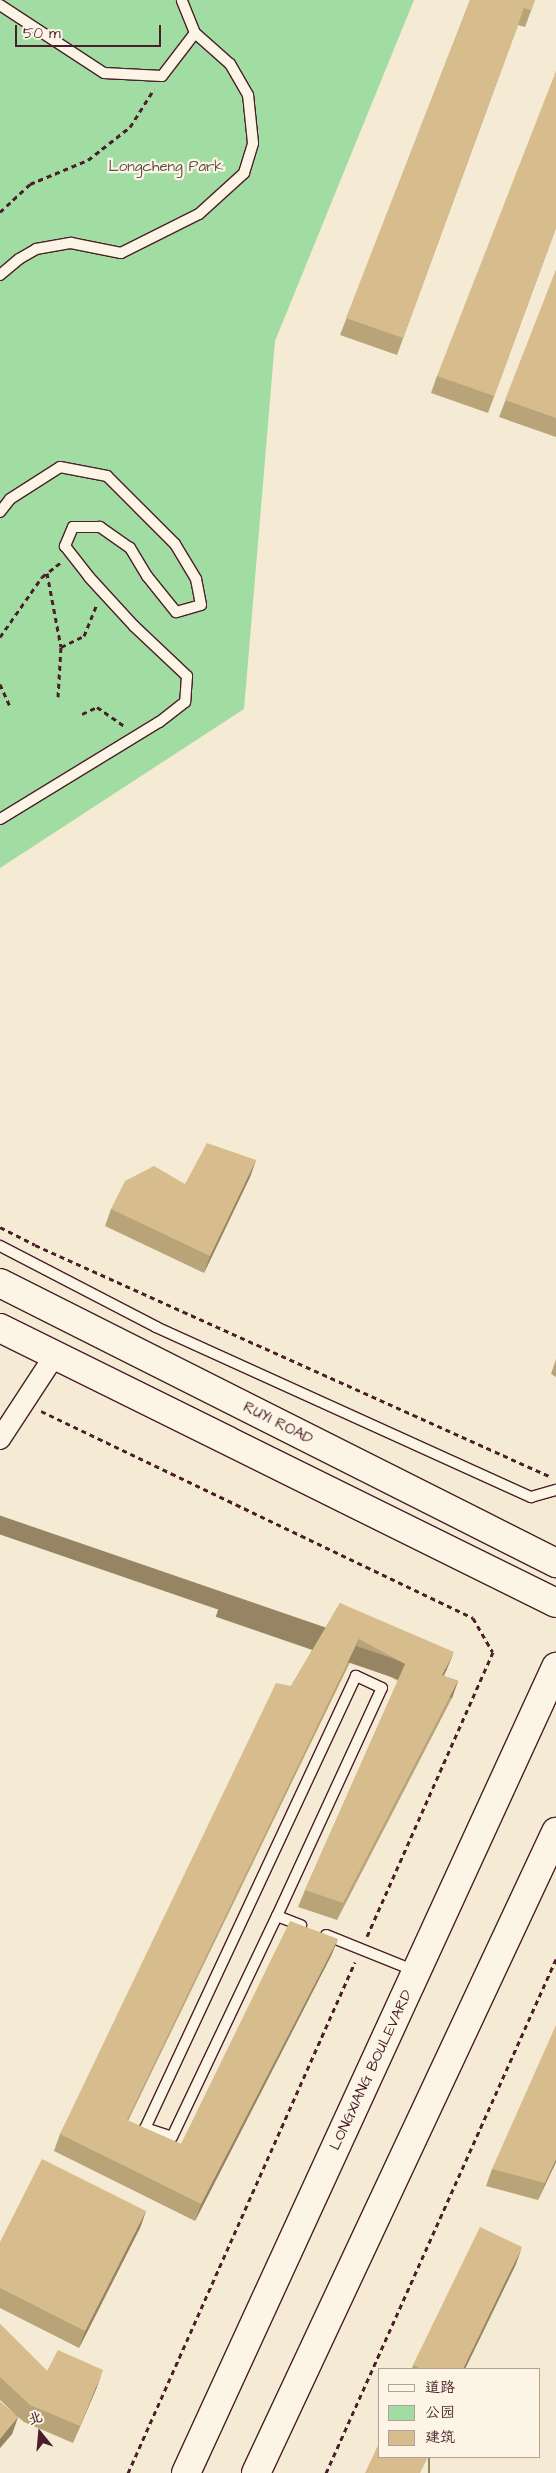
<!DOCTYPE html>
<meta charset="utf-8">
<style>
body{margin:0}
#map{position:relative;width:556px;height:2473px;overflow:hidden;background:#f5ead3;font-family:"Architects Daughter","LXGW WenKai TC",sans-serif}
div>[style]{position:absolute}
.green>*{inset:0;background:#a1dca2}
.path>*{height:3px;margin-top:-1.5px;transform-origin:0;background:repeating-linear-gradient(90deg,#4a1f2b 0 5px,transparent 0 9px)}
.roads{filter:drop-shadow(1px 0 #4a1f2b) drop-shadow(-1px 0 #4a1f2b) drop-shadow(0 1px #4a1f2b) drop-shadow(0 -1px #4a1f2b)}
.lane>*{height:10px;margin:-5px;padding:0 5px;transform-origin:5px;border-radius:5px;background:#fcf5e5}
.street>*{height:20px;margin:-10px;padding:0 10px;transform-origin:10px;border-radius:10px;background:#fcf5e5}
.primary>*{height:28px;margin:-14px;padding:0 14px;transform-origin:14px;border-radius:14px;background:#fcf5e5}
.wall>*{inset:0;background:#b9a379}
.shaded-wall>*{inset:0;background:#968463;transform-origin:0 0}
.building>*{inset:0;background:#d7bd8d}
span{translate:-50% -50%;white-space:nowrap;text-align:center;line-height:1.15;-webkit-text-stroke:4.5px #fcf5e5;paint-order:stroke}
.park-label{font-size:15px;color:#604e49}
.street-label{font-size:15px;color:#4a1f2b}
.legend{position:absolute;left:378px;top:2368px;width:162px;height:90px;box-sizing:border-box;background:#fcf5e5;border:1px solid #b59f9b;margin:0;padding:6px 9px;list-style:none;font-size:15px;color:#4a1f2b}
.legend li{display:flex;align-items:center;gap:10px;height:25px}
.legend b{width:25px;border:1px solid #b59f9b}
.north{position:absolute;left:15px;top:2408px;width:50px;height:50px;-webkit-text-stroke:4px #fcf5e5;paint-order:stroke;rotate:343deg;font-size:14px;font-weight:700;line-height:20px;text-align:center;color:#4a1f2b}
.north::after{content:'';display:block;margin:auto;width:18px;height:22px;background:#4a1f2b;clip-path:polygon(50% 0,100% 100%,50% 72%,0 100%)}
.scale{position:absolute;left:15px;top:25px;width:146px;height:22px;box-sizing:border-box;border:2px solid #4a1f2b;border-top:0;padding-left:6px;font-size:15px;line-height:18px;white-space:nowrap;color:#4a1f2b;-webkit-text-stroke:4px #fcf5e5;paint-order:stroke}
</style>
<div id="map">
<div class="green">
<i style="clip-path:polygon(0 0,414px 0,275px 341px,244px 709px,0 868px)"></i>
</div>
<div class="path">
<i style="left:0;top:212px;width:41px;rotate:-43deg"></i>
<i style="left:30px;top:184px;width:63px;rotate:-22.5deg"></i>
<i style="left:88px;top:160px;width:53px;rotate:-38.2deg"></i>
<i style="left:130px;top:127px;width:45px;rotate:-57.7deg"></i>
<i style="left:47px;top:573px;width:75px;rotate:79.3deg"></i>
<i style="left:61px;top:647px;width:25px;rotate:-26deg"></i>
<i style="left:84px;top:636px;width:35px;rotate:-68deg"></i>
<i style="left:0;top:637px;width:73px;rotate:-55deg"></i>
<i style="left:42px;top:577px;width:23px;rotate:-38deg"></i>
<i style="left:0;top:684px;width:24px;rotate:66deg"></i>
<i style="left:58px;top:697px;width:50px;rotate:-86.6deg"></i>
<i style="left:82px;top:714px;width:17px;rotate:-25deg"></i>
<i style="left:97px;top:707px;width:35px;rotate:35deg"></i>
<i style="left:0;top:1227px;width:39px;rotate:27deg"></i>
<i style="left:35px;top:1245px;width:564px;rotate:24.2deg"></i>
<i style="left:41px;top:1411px;width:479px;rotate:25.6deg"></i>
<i style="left:473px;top:1618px;width:39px;rotate:60deg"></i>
<i style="left:493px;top:1652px;width:311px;rotate:113.9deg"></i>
<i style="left:128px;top:2473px;width:559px;rotate:-66.05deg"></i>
<i style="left:326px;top:2473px;width:563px;rotate:-65.89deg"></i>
</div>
<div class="roads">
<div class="lane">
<i style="left:0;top:5px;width:124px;rotate:33.2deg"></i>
<i style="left:104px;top:73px;width:58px;rotate:3deg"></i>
<i style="left:162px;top:76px;width:54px;rotate:-52.5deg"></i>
<i style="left:0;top:275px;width:25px;rotate:-40deg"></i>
<i style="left:19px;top:259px;width:20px;rotate:-30deg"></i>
<i style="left:36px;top:249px;width:36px;rotate:-10deg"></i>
<i style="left:71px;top:243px;width:51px;rotate:11.3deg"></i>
<i style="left:121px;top:253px;width:87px;rotate:-26.6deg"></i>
<i style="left:199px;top:214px;width:61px;rotate:-42.3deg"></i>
<i style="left:244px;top:173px;width:31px;rotate:-73deg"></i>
<i style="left:253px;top:143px;width:48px;rotate:-95.9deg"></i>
<i style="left:248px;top:95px;width:36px;rotate:-120deg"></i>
<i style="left:230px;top:64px;width:47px;rotate:-138.5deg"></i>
<i style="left:195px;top:33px;width:35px;rotate:-112deg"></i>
<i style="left:0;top:512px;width:16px;rotate:-52deg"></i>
<i style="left:10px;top:499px;width:59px;rotate:-32.6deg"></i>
<i style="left:60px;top:467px;width:48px;rotate:10.8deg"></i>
<i style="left:107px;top:476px;width:96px;rotate:45deg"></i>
<i style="left:175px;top:544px;width:41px;rotate:59deg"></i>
<i style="left:196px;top:579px;width:26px;rotate:79deg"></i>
<i style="left:201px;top:605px;width:26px;rotate:164deg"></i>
<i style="left:176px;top:612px;width:46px;rotate:-128.9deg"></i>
<i style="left:147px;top:576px;width:33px;rotate:-121deg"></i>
<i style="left:130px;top:548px;width:37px;rotate:-145deg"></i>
<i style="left:100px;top:527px;width:27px;rotate:180deg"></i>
<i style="left:73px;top:527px;width:21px;rotate:113deg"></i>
<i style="left:65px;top:546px;width:39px;rotate:52deg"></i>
<i style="left:89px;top:577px;width:67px;rotate:47.4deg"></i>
<i style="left:134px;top:626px;width:73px;rotate:43.3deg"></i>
<i style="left:187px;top:676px;width:26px;rotate:94deg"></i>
<i style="left:185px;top:702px;width:33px;rotate:142deg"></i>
<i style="left:159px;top:722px;width:186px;rotate:148.6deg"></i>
<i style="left:0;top:1246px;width:176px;rotate:27.4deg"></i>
<i style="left:156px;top:1327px;width:412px;rotate:24.4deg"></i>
<i style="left:531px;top:1497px;width:26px;rotate:-16deg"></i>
<i style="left:277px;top:1916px;width:251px;rotate:-65.3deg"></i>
<i style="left:382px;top:1688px;width:29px;rotate:-155deg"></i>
<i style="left:356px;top:1676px;width:499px;rotate:115deg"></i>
<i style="left:145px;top:2128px;width:28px;rotate:18deg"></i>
<i style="left:172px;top:2137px;width:245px;rotate:-64.6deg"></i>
<i style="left:277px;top:1916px;width:26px;rotate:21deg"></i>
<i style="left:326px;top:1935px;width:96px;rotate:22deg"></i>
</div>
<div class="street">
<i style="left:0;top:1439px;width:100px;rotate:-56.8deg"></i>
</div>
<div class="primary">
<i style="left:0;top:1283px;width:623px;rotate:26.73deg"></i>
<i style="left:0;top:1328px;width:620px;rotate:26.32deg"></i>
<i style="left:186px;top:2473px;width:887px;rotate:-65.34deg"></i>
<i style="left:256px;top:2473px;width:708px;rotate:-64.92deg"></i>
</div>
</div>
<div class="wall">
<i style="clip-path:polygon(470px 0,535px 0,525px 27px,518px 25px,397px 355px,340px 335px)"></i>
<i style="clip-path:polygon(556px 228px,488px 413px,431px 393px,437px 376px)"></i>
<i style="clip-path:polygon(556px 270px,556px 437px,499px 417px)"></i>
<i style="clip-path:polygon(256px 1160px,250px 1177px,204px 1273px,105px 1226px,111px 1209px)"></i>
<i style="clip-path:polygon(556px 1359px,556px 1377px,551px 1374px)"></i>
<i style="clip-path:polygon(340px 1603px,447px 1669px,444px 1676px,458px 1681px,452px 1698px,337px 1920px,298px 1907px,305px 1890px,398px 1681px,353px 1656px,128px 2121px,181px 2144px,338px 1939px,331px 1956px,195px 2221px,54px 2151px,60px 2134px,291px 1686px)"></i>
<i style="clip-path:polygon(556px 2162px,538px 2200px,486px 2186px,492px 2169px)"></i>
<i style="clip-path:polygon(146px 2211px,140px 2228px,79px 2348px,0 2308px,0 2242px)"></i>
<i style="clip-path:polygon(516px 2264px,465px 2369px,412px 2369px,413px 2365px)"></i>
<i style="clip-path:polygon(0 2324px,47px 2371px,97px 2387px,73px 2443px,24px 2422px,18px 2417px,12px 2434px,0 2448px,0 2402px,15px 2414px,0 2400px)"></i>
</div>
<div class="shaded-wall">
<i style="clip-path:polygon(256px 1160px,250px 1177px,204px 1273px,210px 1256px)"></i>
<i style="left:359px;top:1639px;width:18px;height:534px;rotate:109deg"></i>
<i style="clip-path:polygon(454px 1652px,447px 1669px,435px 1692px,442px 1675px)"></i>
<i style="left:458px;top:1681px;width:18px;height:250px;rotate:109deg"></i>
<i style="clip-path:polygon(338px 1939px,331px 1956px,195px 2221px,201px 2204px)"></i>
<i style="clip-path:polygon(556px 2159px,556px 2162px,538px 2200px,545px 2183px)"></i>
<i style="clip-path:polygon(146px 2211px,140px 2228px,79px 2348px,85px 2331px)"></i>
<i style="clip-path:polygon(522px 2247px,516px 2264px,465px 2369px,463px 2369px)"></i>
<i style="clip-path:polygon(103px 2370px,97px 2387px,73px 2443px,80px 2426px)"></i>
<i style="clip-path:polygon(18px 2417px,12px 2434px,0 2448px,0 2439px)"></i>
<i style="left:428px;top:2457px;width:2px;height:18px"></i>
</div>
<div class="building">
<i style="clip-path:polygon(470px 0,499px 0,506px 2px,500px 0,535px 0,531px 10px,524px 8px,403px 338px,346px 318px)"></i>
<i style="clip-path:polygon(556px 71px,556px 228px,494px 396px,437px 376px)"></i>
<i style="clip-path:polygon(556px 270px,556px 418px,505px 400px)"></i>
<i style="clip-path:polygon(207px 1143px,256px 1160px,210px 1256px,111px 1209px,125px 1181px,154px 1166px,185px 1184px)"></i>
<i style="clip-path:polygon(340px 1603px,454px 1652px,442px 1675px,458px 1681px,343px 1903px,305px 1890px,405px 1664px,359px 1639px,127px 2120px,181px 2144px,290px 1921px,338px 1939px,201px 2204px,60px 2134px,276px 1683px,291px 1686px)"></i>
<i style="clip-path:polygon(556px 2025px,556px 2159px,545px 2183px,492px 2169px)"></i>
<i style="clip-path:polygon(42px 2159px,146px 2211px,85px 2331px,0 2288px,0 2242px)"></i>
<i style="clip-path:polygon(480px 2227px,522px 2247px,463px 2369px,422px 2369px,413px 2365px)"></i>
<i style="clip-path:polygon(0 2324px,47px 2371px,58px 2350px,103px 2370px,80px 2426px,30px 2405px,0 2377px)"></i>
<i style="clip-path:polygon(0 2402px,18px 2417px,0 2439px)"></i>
<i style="clip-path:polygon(380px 2441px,380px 2457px,428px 2457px,420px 2473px,365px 2473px)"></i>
</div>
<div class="park-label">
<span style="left:166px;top:167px">Longcheng Park</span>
</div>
<div class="street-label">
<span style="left:278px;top:1423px;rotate:27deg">RUYI ROAD</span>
<span style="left:371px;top:2070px;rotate:-65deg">LONGXIANG BOULEVARD</span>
</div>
<ul class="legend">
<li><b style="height:6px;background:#fcf5e5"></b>道路</li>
<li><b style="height:14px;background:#a1dca2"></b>公园</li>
<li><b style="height:14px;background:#d7bd8d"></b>建筑</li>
</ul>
<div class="north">北</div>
<div class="scale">50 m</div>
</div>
